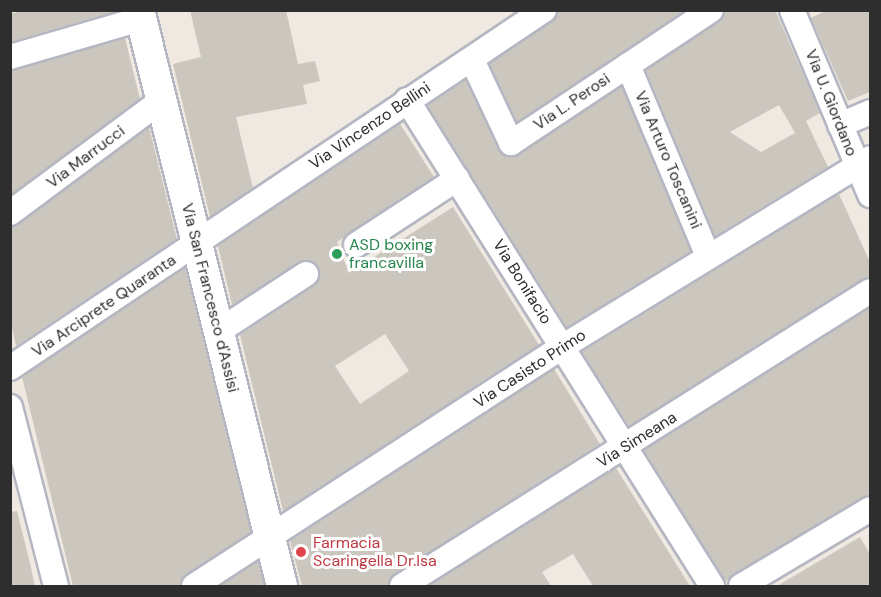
<!DOCTYPE html>
<style>
body{margin:0}
#map{position:relative;width:881px;height:597px;overflow:hidden;background:#efe9e1;font-family:"DM Sans",sans-serif}
div>[style]{position:absolute}
.building>*{inset:0;background:#cbc7bf}
.roads{filter:drop-shadow(2px 0 #b4b7c1) drop-shadow(-2px 0 #b4b7c1) drop-shadow(0 2px #b4b7c1) drop-shadow(0 -2px #b4b7c1)}
.minor>*{height:24px;margin:-12px;padding:0 12px;transform-origin:12px;border-radius:12px;background:#fff}
.tertiary>*{height:30px;margin:-15px;padding:0 15px;transform-origin:15px;border-radius:15px;background:#fff}
.dots>*{width:16px;height:16px;translate:-50% -50%;box-sizing:border-box;border:3px solid #fff;border-radius:50%}
span{translate:-50% -50%;white-space:nowrap;text-align:center;line-height:1.15;-webkit-text-stroke:6px #fff;paint-order:stroke}
.street-label{font-size:16px;color:#2e2e2e}
.leisure-label{font-size:16px;color:#27864d}
.left{translate:0 -50%;text-align:left}
.health-label{font-size:16px;color:#be3a42}
.frame{position:absolute;inset:0;border:12px solid #2e2e2e;pointer-events:none}
</style>
<div id="map">
<div class="building">
<i style="clip-path:polygon(27px 10px,118px 10px,118px 11px,10px 42px,10px 14px)"></i>
<i style="clip-path:polygon(190px 10px,286px 10px,298px 64px,315px 61px,320px 81px,303px 85px,307px 104px,236px 117px,253px 188px,210px 217px,173px 64px,201px 57px)"></i>
<i style="clip-path:polygon(558px 10px,685px 10px,517px 122px,489px 64px,552px 22px)"></i>
<i style="clip-path:polygon(evenodd,725px 10px,775px 10px,820px 113px,806px 121px,828px 167px,715px 236px,646px 70px,719px 22px,725px 10px,779px 105px,795px 133px,761px 152px,730px 132px,779px 105px)"></i>
<i style="clip-path:polygon(827px 10px,870px 10px,870px 92px,848px 101px,811px 18px)"></i>
<i style="clip-path:polygon(125px 38px,140px 99px,10px 195px,10px 71px)"></i>
<i style="clip-path:polygon(466px 80px,498px 149px,511px 157px,622px 87px,691px 251px,567px 327px,427px 105px)"></i>
<i style="clip-path:polygon(evenodd,400px 124px,434px 177px,337px 242px,349px 273px,453px 207px,539px 345px,283px 511px,240px 335px,314px 286px,320px 273px,312px 261px,299px 262px,232px 305px,218px 246px,400px 124px,385px 334px,409px 371px,360px 404px,335px 366px,385px 334px)"></i>
<i style="clip-path:polygon(149px 127px,177px 239px,16px 346px,10px 319px,10px 227px)"></i>
<i style="clip-path:polygon(839px 194px,870px 262px,870px 277px,629px 426px,582px 352px)"></i>
<i style="clip-path:polygon(185px 268px,251px 532px,186px 574px,180px 586px,73px 586px,22px 377px)"></i>
<i style="clip-path:polygon(870px 308px,870px 495px,725px 581px,644px 450px)"></i>
<i style="clip-path:polygon(554px 369px,600px 444px,394px 574px,388px 586px,302px 586px,290px 541px)"></i>
<i style="clip-path:polygon(616px 468px,690px 586px,593px 586px,573px 554px,542px 572px,551px 586px,428px 586px)"></i>
<i style="clip-path:polygon(17px 511px,29px 559px,35px 586px,10px 586px,10px 512px)"></i>
<i style="clip-path:polygon(860px 537px,870px 554px,870px 586px,777px 586px)"></i>
<i style="clip-path:polygon(258px 561px,264px 586px,219px 586px)"></i>
</div>
<div class="roads">
<div class="minor">
<i style="left:792px;top:10px;width:201px;rotate:67.1deg"></i>
<i style="left:10px;top:57px;width:136px;rotate:-16.2deg"></i>
<i style="left:472px;top:60px;width:92px;rotate:64.8deg"></i>
<i style="left:511px;top:143px;width:240px;rotate:-33.6deg"></i>
<i style="left:628px;top:65px;width:207px;rotate:67.3deg"></i>
<i style="left:407px;top:100px;width:574px;rotate:57.89deg"></i>
<i style="left:840px;top:125px;width:33px;rotate:-23deg"></i>
<i style="left:10px;top:213px;width:188px;rotate:-36.6deg"></i>
<i style="left:356px;top:245px;width:121px;rotate:-33.2deg"></i>
<i style="left:219px;top:331px;width:104px;rotate:-33.2deg"></i>
<i style="left:10px;top:368px;width:643px;rotate:-33.84deg"></i>
<i style="left:10px;top:407px;width:185px;rotate:75.6deg"></i>
<i style="left:194px;top:586px;width:439px;rotate:-33deg"></i>
<i style="left:562px;top:347px;width:361px;rotate:-31.5deg"></i>
<i style="left:402px;top:586px;width:553px;rotate:-32.22deg"></i>
<i style="left:741px;top:586px;width:150px;rotate:-30.8deg"></i>
</div>
<div class="tertiary">
<i style="left:139px;top:10px;width:593px;rotate:76.06deg"></i>
</div>
</div>
<div class="dots">
<i style="left:337px;top:254px;background:#2e9e5b"></i>
<i style="left:301px;top:552px;background:#e0444e"></i>
</div>
<div class="street-label">
<span style="left:572px;top:102px;rotate:-34deg">Via L. Perosi</span>
<span style="left:831px;top:103px;rotate:68deg">Via U. Giordano</span>
<span style="left:370px;top:126px;rotate:-34deg">Via Vincenzo Bellini</span>
<span style="left:86px;top:157px;rotate:-37deg">Via Marrucci</span>
<span style="left:668px;top:160px;rotate:67deg">Via Arturo Toscanini</span>
<span style="left:522px;top:282px;rotate:58deg">Via Bonifacio</span>
<span style="left:210px;top:298px;rotate:76deg">Via San Francesco d'Assisi</span>
<span style="left:104px;top:306px;rotate:-34deg">Via Arciprete Quaranta</span>
<span style="left:530px;top:369px;rotate:-33deg">Via Casisto Primo</span>
<span style="left:637px;top:440px;rotate:-32deg">Via Simeana</span>
</div>
<div class="leisure-label">
<span class="left" style="left:349px;top:254px">ASD boxing<br>francavilla</span>
</div>
<div class="health-label">
<span class="left" style="left:313px;top:552px">Farmacia<br>Scaringella Dr.Isa</span>
</div>
<div class="frame"></div>
</div>
